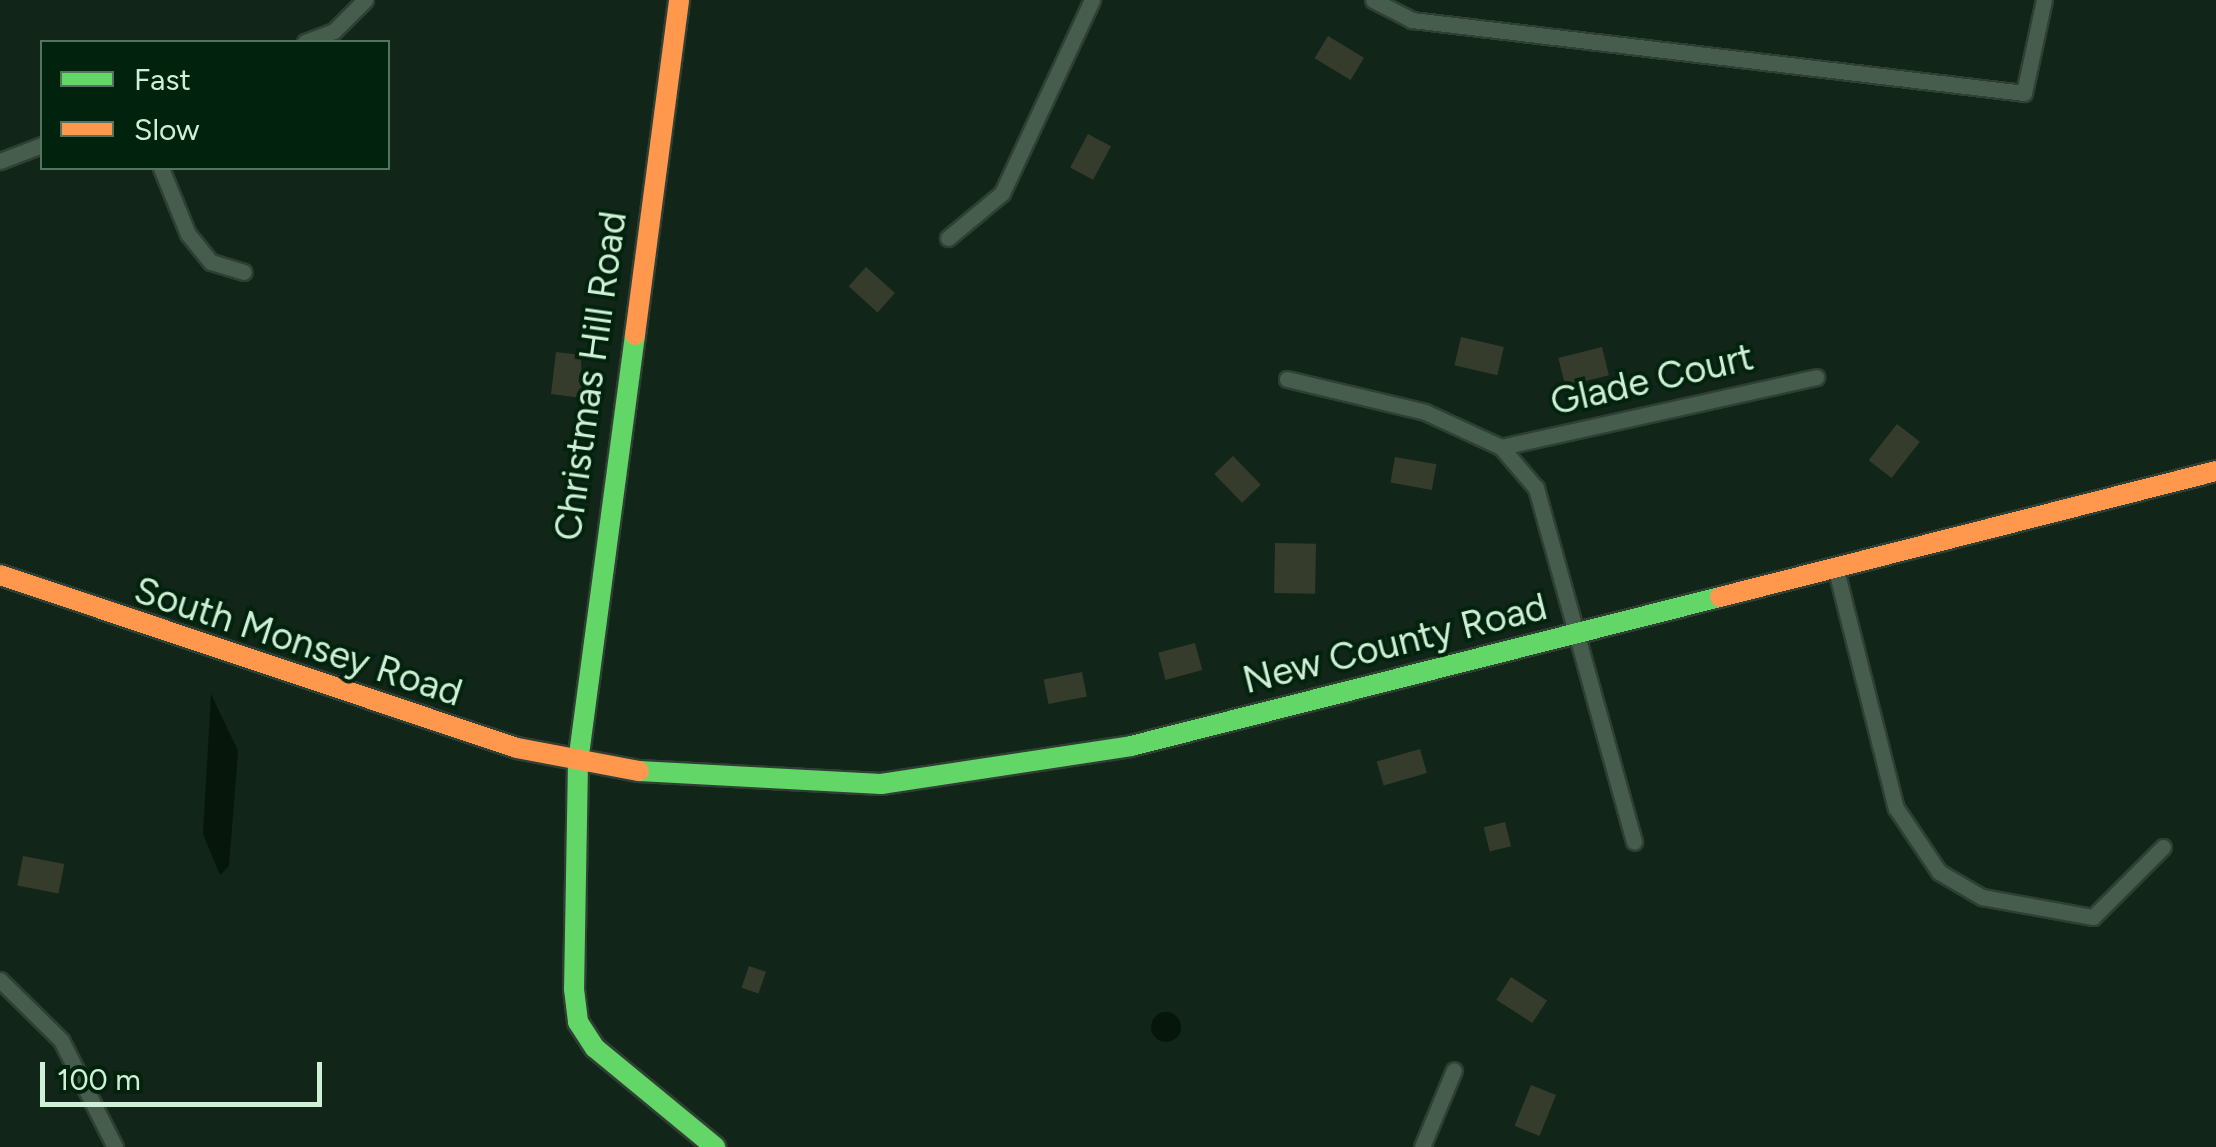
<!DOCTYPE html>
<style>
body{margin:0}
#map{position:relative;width:2216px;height:1147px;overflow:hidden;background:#122519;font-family:Figtree,sans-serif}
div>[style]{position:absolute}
.water>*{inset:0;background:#07160b}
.round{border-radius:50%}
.building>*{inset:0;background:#363c2b;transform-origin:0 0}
.roads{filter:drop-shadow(2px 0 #2f3f34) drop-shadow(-2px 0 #2f3f34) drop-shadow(0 2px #2f3f34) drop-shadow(0 -2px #2f3f34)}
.street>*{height:15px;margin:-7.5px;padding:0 7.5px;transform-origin:7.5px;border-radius:7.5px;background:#465d4d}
.fast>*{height:20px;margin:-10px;padding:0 10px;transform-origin:10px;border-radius:10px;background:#63d668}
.slow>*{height:20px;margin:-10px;padding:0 10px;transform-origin:10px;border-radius:10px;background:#ff974d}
span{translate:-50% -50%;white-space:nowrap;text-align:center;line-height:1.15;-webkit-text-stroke:8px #01230d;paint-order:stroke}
.street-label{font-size:38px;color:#cff0d6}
.legend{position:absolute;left:40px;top:40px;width:350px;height:130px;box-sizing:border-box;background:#01230d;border:2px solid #53755d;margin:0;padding:12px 18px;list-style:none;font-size:30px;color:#cff0d6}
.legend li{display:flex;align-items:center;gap:20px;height:50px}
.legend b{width:50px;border:2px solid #53755d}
.scale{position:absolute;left:40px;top:1062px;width:282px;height:45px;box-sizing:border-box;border:5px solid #cff0d6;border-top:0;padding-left:12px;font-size:30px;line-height:35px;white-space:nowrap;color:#cff0d6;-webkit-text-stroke:8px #01230d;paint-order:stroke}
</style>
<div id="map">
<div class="water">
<i style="clip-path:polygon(211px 694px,238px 751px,229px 866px,220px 875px,203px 834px)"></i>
<i class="round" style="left:1151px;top:1012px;width:30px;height:30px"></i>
</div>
<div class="building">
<i style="left:1328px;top:36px;width:42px;height:26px;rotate:31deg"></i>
<i style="left:1088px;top:134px;width:26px;height:38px;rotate:28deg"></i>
<i style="left:866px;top:267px;width:39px;height:26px;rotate:42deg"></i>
<i style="left:1461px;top:337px;width:44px;height:29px;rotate:13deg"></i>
<i style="left:1602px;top:347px;width:29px;height:45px;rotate:76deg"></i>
<i style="clip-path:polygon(556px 352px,581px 355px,582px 398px,551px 394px)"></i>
<i style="left:1897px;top:424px;width:29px;height:46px;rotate:38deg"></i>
<i style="left:1233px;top:456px;width:40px;height:26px;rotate:46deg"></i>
<i style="left:1395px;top:457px;width:42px;height:26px;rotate:10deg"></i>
<i style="left:1275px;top:543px;width:41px;height:50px;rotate:1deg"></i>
<i style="left:1195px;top:643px;width:28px;height:38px;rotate:75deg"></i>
<i style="left:1082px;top:672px;width:25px;height:39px;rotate:79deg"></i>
<i style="left:1420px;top:749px;width:25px;height:45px;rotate:74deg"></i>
<i style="left:1505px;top:822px;width:25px;height:22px;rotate:76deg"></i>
<i style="left:23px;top:856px;width:42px;height:30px;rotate:11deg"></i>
<i style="left:749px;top:966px;width:18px;height:23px;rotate:19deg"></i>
<i style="left:1511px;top:977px;width:43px;height:27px;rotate:33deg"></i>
<i style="left:1531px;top:1085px;width:27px;height:44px;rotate:22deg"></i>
</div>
<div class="roads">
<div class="street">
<i style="left:1373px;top:0;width:44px;rotate:27.1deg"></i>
<i style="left:1412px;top:20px;width:616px;rotate:6.8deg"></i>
<i style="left:2024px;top:93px;width:95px;rotate:-77.9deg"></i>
<i style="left:305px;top:42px;width:31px;rotate:-21deg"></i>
<i style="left:334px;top:31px;width:44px;rotate:-45deg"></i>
<i style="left:0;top:161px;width:45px;rotate:-20.9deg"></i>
<i style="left:161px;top:168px;width:71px;rotate:67.8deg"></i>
<i style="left:188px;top:234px;width:36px;rotate:51deg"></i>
<i style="left:211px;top:262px;width:34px;rotate:17deg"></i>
<i style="left:948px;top:238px;width:70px;rotate:-39.8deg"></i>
<i style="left:1002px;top:193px;width:213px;rotate:-65deg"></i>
<i style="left:1287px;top:379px;width:142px;rotate:13.4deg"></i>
<i style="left:1425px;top:412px;width:84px;rotate:24.7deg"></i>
<i style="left:1501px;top:447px;width:54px;rotate:49.5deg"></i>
<i style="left:1536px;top:488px;width:367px;rotate:74.5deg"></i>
<i style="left:1501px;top:447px;width:323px;rotate:-12.5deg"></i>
<i style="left:1836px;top:570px;width:245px;rotate:75.9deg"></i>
<i style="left:1896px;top:808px;width:77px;rotate:56.1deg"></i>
<i style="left:1939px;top:872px;width:50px;rotate:30.2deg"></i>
<i style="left:1982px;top:897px;width:113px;rotate:10.2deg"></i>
<i style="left:2093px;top:917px;width:99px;rotate:-45deg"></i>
<i style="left:0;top:980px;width:86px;rotate:44.5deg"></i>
<i style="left:61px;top:1040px;width:120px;rotate:63.2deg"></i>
<i style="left:1422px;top:1147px;width:83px;rotate:-67.4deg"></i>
</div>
<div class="fast">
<i style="left:635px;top:335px;width:431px;rotate:97.6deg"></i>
<i style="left:578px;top:762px;width:227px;rotate:91deg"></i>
<i style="left:574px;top:989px;width:33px;rotate:83deg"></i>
<i style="left:578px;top:1022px;width:31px;rotate:57deg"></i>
<i style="left:595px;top:1048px;width:156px;rotate:39.5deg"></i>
<i style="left:639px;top:771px;width:242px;rotate:3.1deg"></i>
<i style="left:881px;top:784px;width:253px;rotate:-8.6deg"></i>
<i style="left:1131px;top:746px;width:608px;rotate:-14.2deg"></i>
</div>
<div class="slow">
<i style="left:635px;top:335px;width:338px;rotate:-82.5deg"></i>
<i style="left:0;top:575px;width:545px;rotate:18.5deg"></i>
<i style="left:517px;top:748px;width:124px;rotate:10.7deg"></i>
<i style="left:1720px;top:597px;width:512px;rotate:-14.25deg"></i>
</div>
</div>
<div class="street-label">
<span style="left:591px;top:376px;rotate:-82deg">Christmas Hill Road</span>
<span style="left:1652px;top:380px;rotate:-13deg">Glade Court</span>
<span style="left:298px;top:642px;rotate:18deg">South Monsey Road</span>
<span style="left:1395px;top:644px;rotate:-14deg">New County Road</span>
</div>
<ul class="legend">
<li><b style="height:12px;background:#63d668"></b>Fast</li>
<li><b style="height:12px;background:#ff974d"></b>Slow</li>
</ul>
<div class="scale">100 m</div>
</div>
